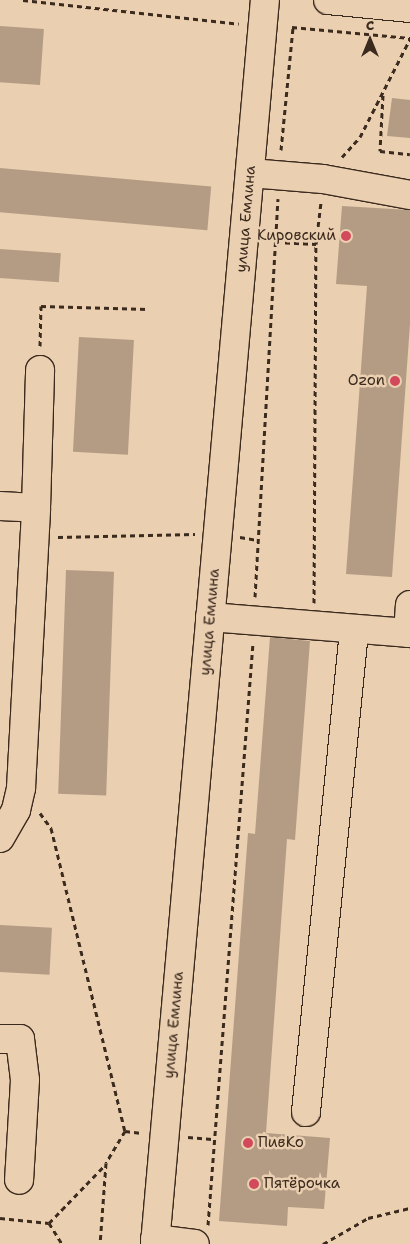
<!DOCTYPE html>
<meta charset="utf-8">
<style>
body{margin:0}
#map{position:relative;width:410px;height:1244px;overflow:hidden;background:#eacfb1;font-family:"Shantell Sans",sans-serif}
div>[style]{position:absolute}
.building>*{inset:0;background:#b49c84;transform-origin:0 0}
.path>*{height:3px;margin-top:-1.5px;transform-origin:0;background:repeating-linear-gradient(90deg,#3b2a1e 0 5px,transparent 0 9px)}
.roads{filter:drop-shadow(1px 0 #3b2a1e) drop-shadow(-1px 0 #3b2a1e) drop-shadow(0 1px #3b2a1e) drop-shadow(0 -1px #3b2a1e)}
.minor>*{height:28px;margin:-14px;padding:0 14px;transform-origin:14px;border-radius:14px;background:#eacfb1}
.dots>*{width:14px;height:14px;translate:-50% -50%;box-sizing:border-box;border:2px solid #eacfb1;border-radius:50%}
span{translate:-50% -50%;white-space:nowrap;text-align:center;line-height:1.15;-webkit-text-stroke:5px #eacfb1;paint-order:stroke}
.street-label{font-size:15px;color:#3b2a1e}
.poi-label{font-size:15px;color:#3b2a1e}
.right{translate:-100% -50%;text-align:right}
.left{translate:0 -50%;text-align:left}
.north{position:absolute;left:345px;top:15px;width:50px;height:50px;-webkit-text-stroke:4px #eacfb1;paint-order:stroke;rotate:0deg;font-size:14px;font-weight:700;line-height:20px;text-align:center;color:#3b2a1e}
.north::after{content:'';display:block;margin:auto;width:18px;height:22px;background:#3b2a1e;clip-path:polygon(50% 0,100% 100%,50% 72%,0 100%)}
</style>
<div id="map">
<div class="building">
<i style="left:0;top:26px;width:44px;height:56px;rotate:4deg"></i>
<i style="clip-path:polygon(392px 98px,410px 100px,410px 138px,387px 136px)"></i>
<i style="left:0;top:168px;width:212px;height:44px;rotate:5deg"></i>
<i style="clip-path:polygon(342px 206px,410px 210px,410px 324px,392px 577px,346px 574px,367px 286px,336px 284px)"></i>
<i style="left:0;top:249px;width:61px;height:29px;rotate:4deg"></i>
<i style="left:79px;top:337px;width:55px;height:115px;rotate:3deg"></i>
<i style="left:66px;top:570px;width:48px;height:224px;rotate:2deg"></i>
<i style="clip-path:polygon(270px 637px,310px 641px,295px 840px,287px 839px,266px 1133px,330px 1138px,324px 1209px,288px 1207px,287px 1226px,219px 1221px,248px 833px,255px 834px)"></i>
<i style="left:0;top:925px;width:52px;height:47px;rotate:3deg"></i>
</div>
<div class="path">
<i style="left:23px;top:0;width:217px;rotate:6.3deg"></i>
<i style="left:292px;top:27px;width:119px;rotate:5.3deg"></i>
<i style="left:383px;top:95px;width:56px;rotate:93.1deg"></i>
<i style="left:380px;top:151px;width:30px;rotate:6deg"></i>
<i style="left:281px;top:150px;width:124px;rotate:-84.4deg"></i>
<i style="left:342px;top:157px;width:27px;rotate:-48deg"></i>
<i style="left:360px;top:137px;width:110px;rotate:-63deg"></i>
<i style="left:276px;top:242px;width:40px;rotate:2.9deg"></i>
<i style="left:40px;top:346px;width:40px;rotate:-88.6deg"></i>
<i style="left:41px;top:306px;width:107px;rotate:1.6deg"></i>
<i style="left:58px;top:537px;width:137px;rotate:-1.3deg"></i>
<i style="left:240px;top:537px;width:17px;rotate:10deg"></i>
<i style="left:255px;top:597px;width:399px;rotate:-86.7deg"></i>
<i style="left:314px;top:603px;width:359px;rotate:-89.7deg"></i>
<i style="left:316px;top:244px;width:42px;rotate:-83.2deg"></i>
<i style="left:40px;top:813px;width:19px;rotate:54deg"></i>
<i style="left:51px;top:828px;width:312px;rotate:76.3deg"></i>
<i style="left:125px;top:1131px;width:37px;rotate:121deg"></i>
<i style="left:106px;top:1163px;width:81px;rotate:94.2deg"></i>
<i style="left:125px;top:1131px;width:17px;rotate:7deg"></i>
<i style="left:188px;top:1137px;width:24px;rotate:5deg"></i>
<i style="left:0;top:1218px;width:49px;rotate:5.8deg"></i>
<i style="left:49px;top:1223px;width:82px;rotate:-46deg"></i>
<i style="left:49px;top:1223px;width:25px;rotate:58deg"></i>
<i style="left:208px;top:1225px;width:584px;rotate:-85.58deg"></i>
<i style="left:323px;top:1244px;width:52px;rotate:-30deg"></i>
<i style="left:368px;top:1218px;width:43px;rotate:-13.4deg"></i>
</div>
<div class="roads">
<div class="minor">
<i style="left:328px;top:0;width:82px;rotate:5.6deg"></i>
<i style="left:250px;top:173px;width:73px;rotate:4.7deg"></i>
<i style="left:323px;top:179px;width:88px;rotate:10.4deg"></i>
<i style="left:0;top:506px;width:36px;rotate:3deg"></i>
<i style="left:36px;top:508px;width:138px;rotate:-88.3deg"></i>
<i style="left:210px;top:617px;width:201px;rotate:4.6deg"></i>
<i style="left:408px;top:633px;width:28px;rotate:-86deg"></i>
<i style="left:0;top:838px;width:32px;rotate:-60deg"></i>
<i style="left:16px;top:810px;width:23px;rotate:-77deg"></i>
<i style="left:21px;top:788px;width:280px;rotate:-86.9deg"></i>
<i style="left:0;top:1039px;width:20px"></i>
<i style="left:20px;top:1039px;width:41px;rotate:83deg"></i>
<i style="left:25px;top:1080px;width:100px;rotate:93.4deg"></i>
<i style="left:306px;top:1112px;width:485px;rotate:-84.3deg"></i>
<i style="left:155px;top:1239px;width:40px;rotate:7.1deg"></i>
<i style="left:155px;top:1244px;width:1249px;rotate:-84.95deg"></i>
</div>
</div>
<div class="dots">
<i style="left:346px;top:236px;background:#d1495b"></i>
<i style="left:395px;top:381px;background:#d1495b"></i>
<i style="left:248px;top:1143px;background:#d1495b"></i>
<i style="left:254px;top:1184px;background:#d1495b"></i>
</div>
<div class="street-label">
<span style="left:246px;top:219px;rotate:-85deg">улица Емлина</span>
<span style="left:210px;top:622px;rotate:-85deg">улица Емлина</span>
<span style="left:174px;top:1025px;rotate:-85deg">улица Емлина</span>
</div>
<div class="poi-label">
<span class="right" style="left:336px;top:236px">Кировский</span>
<span class="right" style="left:385px;top:381px">Ozon</span>
<span class="left" style="left:258px;top:1143px">ПивКо</span>
<span class="left" style="left:264px;top:1184px">Пятёрочка</span>
</div>
<div class="north">С</div>
</div>
